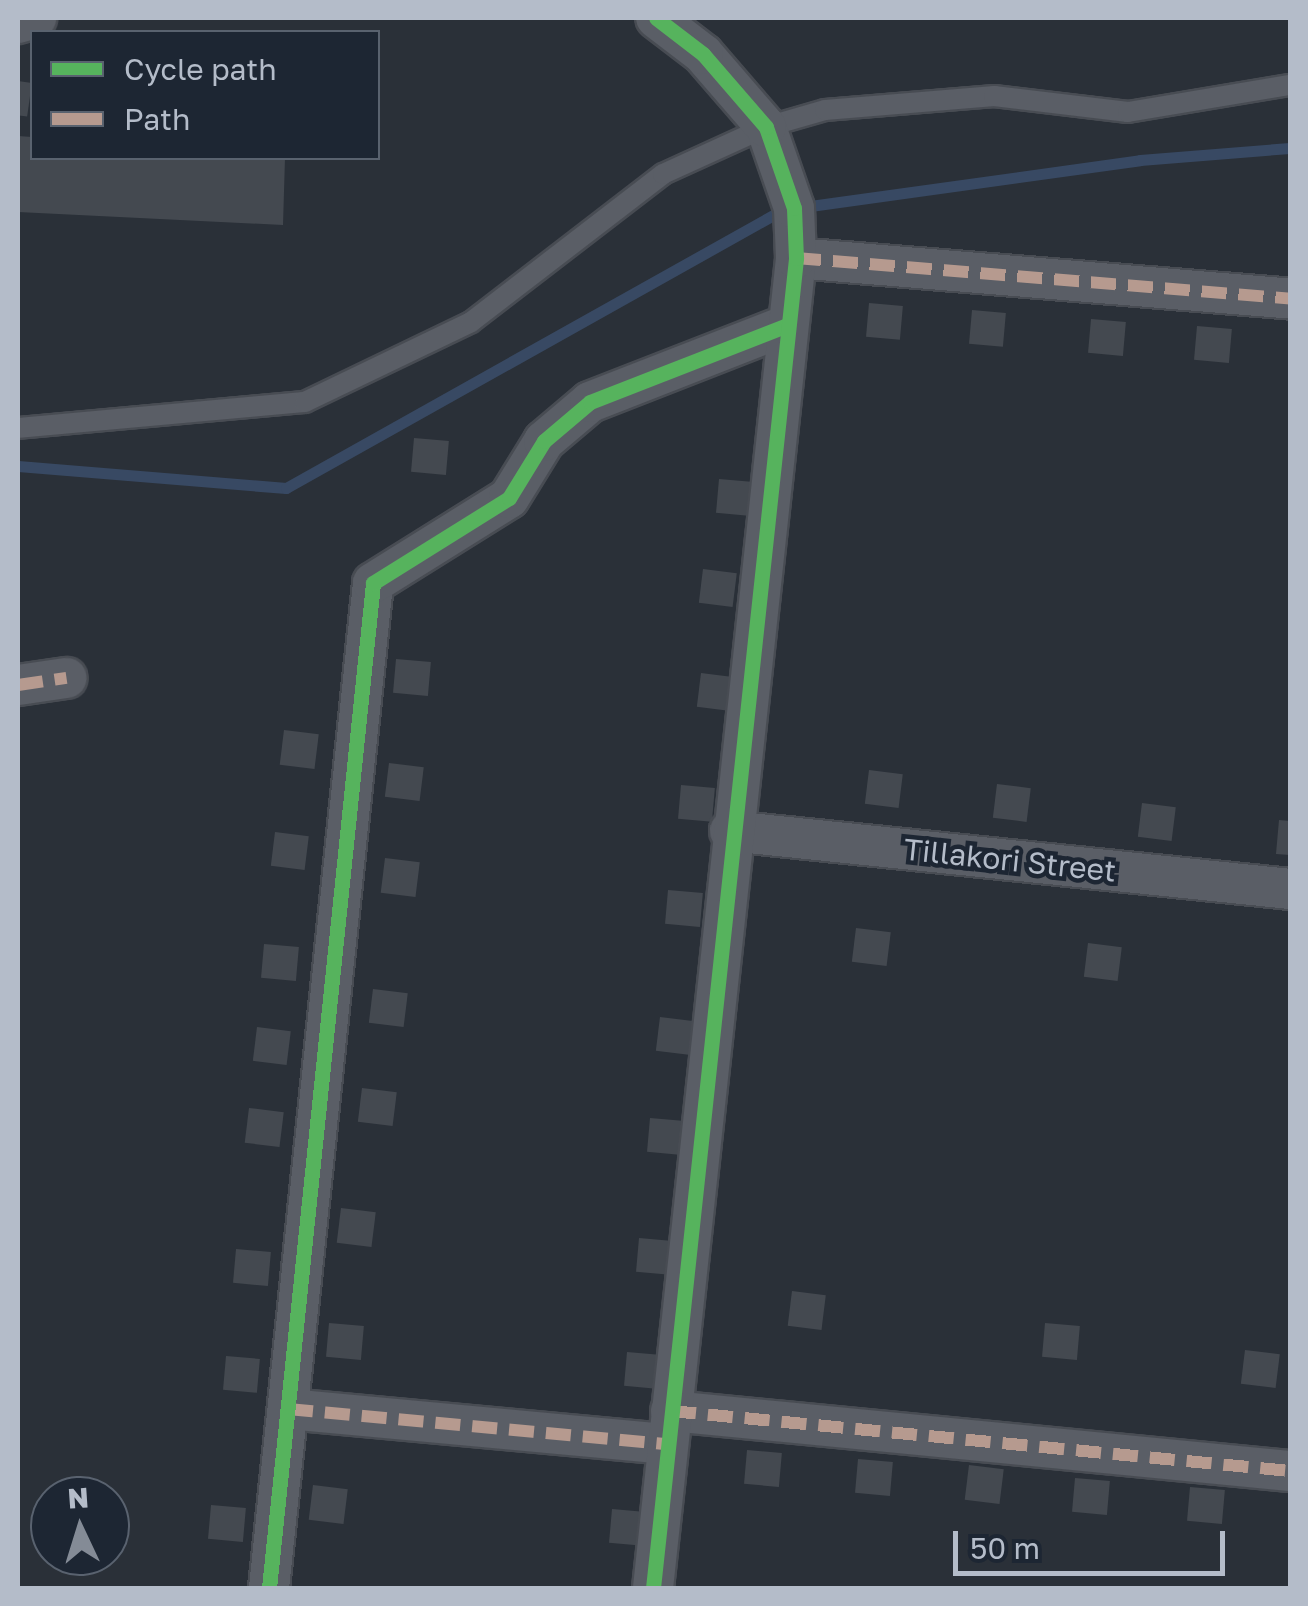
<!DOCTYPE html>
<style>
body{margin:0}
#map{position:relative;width:1308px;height:1606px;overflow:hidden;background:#2a3038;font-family:"Golos Text",sans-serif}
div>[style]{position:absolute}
.stream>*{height:11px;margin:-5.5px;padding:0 5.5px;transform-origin:5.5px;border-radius:5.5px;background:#384963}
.building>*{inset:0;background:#444950;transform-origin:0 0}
.roads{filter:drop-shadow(2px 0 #484c53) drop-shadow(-2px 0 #484c53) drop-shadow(0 2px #484c53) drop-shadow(0 -2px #484c53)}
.lane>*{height:20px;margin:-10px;padding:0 10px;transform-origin:10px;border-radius:10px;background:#5a5e66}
.street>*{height:40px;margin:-20px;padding:0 20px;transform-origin:20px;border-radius:20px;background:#5a5e66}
.quiet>*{height:12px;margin-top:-6px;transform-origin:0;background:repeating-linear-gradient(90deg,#b69a8f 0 25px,transparent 0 37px)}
.cycleway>*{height:15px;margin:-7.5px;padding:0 7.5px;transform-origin:7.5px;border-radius:7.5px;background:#56b35d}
span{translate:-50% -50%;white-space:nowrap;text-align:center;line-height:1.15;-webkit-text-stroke:9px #1d2633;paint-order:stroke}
.street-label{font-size:30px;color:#b4bcc9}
.frame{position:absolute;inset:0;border:20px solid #b4bcc9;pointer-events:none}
.legend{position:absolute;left:30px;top:30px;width:350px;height:130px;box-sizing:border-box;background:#1d2633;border:2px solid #59626f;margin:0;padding:12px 18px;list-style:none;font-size:30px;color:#b4bcc9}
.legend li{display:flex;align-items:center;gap:20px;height:50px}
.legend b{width:50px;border:2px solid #59626f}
.north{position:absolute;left:30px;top:1476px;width:100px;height:100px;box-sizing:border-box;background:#1d2633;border:2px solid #59626f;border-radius:50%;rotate:356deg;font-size:28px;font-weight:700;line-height:40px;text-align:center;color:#b4bcc9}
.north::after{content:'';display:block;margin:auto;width:35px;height:45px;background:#848b96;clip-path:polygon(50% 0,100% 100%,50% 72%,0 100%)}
.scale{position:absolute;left:953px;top:1531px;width:272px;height:45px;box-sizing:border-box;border:5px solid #b4bcc9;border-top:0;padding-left:12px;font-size:30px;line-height:35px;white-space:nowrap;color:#b4bcc9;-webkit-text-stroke:8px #1d2633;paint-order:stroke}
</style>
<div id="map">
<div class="stream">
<i style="left:803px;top:207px;width:340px;rotate:-7.9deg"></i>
<i style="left:1140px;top:160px;width:150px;rotate:-4.6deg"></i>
<i style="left:18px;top:466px;width:269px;rotate:4.7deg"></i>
<i style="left:286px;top:488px;width:571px;rotate:-29.26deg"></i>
</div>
<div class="building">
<i style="left:18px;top:81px;width:14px;height:34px;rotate:8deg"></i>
<i style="clip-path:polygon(18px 136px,32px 137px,32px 158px,285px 158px,283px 225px,18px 212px)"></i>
<i style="left:869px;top:303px;width:34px;height:34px;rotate:5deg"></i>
<i style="left:972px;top:310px;width:34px;height:34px;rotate:5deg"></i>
<i style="left:1091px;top:319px;width:35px;height:34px;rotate:5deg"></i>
<i style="left:1197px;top:326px;width:35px;height:34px;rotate:5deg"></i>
<i style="left:414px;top:438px;width:35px;height:34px;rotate:5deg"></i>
<i style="left:719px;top:479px;width:35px;height:34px;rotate:5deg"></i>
<i style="left:703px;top:569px;width:34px;height:34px;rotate:7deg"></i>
<i style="left:396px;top:659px;width:35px;height:34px;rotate:5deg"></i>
<i style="left:701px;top:673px;width:34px;height:34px;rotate:7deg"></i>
<i style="left:284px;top:730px;width:35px;height:35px;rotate:7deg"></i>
<i style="left:389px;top:763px;width:35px;height:34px;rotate:7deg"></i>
<i style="left:869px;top:770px;width:34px;height:34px;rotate:7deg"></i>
<i style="left:997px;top:784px;width:34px;height:34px;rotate:7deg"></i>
<i style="left:681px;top:785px;width:34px;height:34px;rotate:5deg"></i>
<i style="left:1142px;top:803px;width:34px;height:34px;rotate:7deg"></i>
<i style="clip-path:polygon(1279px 820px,1290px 821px,1290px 855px,1276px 854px)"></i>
<i style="left:275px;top:832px;width:34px;height:34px;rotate:7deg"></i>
<i style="left:385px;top:858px;width:35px;height:35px;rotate:7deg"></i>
<i style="left:668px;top:890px;width:35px;height:34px;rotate:5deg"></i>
<i style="left:856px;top:928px;width:35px;height:34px;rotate:7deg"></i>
<i style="left:1088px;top:943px;width:34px;height:34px;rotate:7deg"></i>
<i style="left:264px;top:944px;width:35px;height:34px;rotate:5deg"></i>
<i style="left:373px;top:989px;width:35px;height:34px;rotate:7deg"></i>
<i style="left:660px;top:1017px;width:35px;height:34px;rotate:7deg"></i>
<i style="left:257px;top:1027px;width:34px;height:34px;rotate:7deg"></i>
<i style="left:362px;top:1088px;width:35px;height:34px;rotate:7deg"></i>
<i style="left:249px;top:1108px;width:35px;height:35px;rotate:7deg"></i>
<i style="left:650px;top:1118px;width:35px;height:34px;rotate:5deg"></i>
<i style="left:341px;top:1208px;width:35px;height:35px;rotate:7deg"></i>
<i style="left:639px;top:1238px;width:34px;height:34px;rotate:5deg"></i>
<i style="left:236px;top:1249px;width:35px;height:34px;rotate:5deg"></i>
<i style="left:792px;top:1291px;width:34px;height:35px;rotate:7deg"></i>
<i style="left:329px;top:1323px;width:35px;height:34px;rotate:5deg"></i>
<i style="left:1045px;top:1323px;width:35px;height:34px;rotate:5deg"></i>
<i style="left:1245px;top:1350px;width:35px;height:34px;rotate:7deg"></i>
<i style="left:627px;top:1352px;width:35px;height:34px;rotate:5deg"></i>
<i style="left:226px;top:1356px;width:34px;height:34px;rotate:5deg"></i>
<i style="left:747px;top:1450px;width:35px;height:34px;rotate:5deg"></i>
<i style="left:858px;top:1459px;width:35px;height:34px;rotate:5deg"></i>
<i style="left:969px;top:1465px;width:35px;height:35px;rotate:7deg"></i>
<i style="left:1075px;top:1478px;width:35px;height:34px;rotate:5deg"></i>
<i style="left:313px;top:1485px;width:35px;height:35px;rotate:7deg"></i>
<i style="left:1190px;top:1487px;width:35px;height:34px;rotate:5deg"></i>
<i style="left:211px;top:1505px;width:35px;height:34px;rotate:5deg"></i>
<i style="left:612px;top:1509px;width:34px;height:34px;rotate:5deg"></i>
</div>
<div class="roads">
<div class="lane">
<i style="left:18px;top:428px;width:288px;rotate:-5.2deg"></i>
<i style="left:305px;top:402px;width:184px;rotate:-25.7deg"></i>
<i style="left:471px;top:322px;width:242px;rotate:-37.6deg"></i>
<i style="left:663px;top:174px;width:113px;rotate:-24.5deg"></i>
<i style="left:766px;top:127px;width:61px;rotate:-16.1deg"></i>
<i style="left:825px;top:110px;width:170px;rotate:-4.7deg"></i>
<i style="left:994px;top:96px;width:135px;rotate:6.8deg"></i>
<i style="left:1128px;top:112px;width:164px;rotate:-9.5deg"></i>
</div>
<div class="street">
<i style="left:18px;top:23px;width:19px;rotate:-16deg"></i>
<i style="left:796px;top:258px;width:496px;rotate:4.7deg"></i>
<i style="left:18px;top:685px;width:49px;rotate:-8.3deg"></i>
<i style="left:730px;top:831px;width:563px;rotate:5.91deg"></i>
<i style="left:288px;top:1409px;width:381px;rotate:5.3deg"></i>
<i style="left:671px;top:1411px;width:622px;rotate:5.54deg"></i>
<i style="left:269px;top:1588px;width:1010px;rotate:-84.09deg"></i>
<i style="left:373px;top:583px;width:160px;rotate:-32deg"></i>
<i style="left:509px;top:498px;width:67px;rotate:-58.4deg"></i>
<i style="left:544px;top:441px;width:60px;rotate:-40.3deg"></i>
<i style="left:590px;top:402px;width:212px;rotate:-21.3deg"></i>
<i style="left:653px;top:1588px;width:1338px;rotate:-83.86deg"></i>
<i style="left:796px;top:258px;width:50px;rotate:-92.3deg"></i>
<i style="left:794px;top:208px;width:86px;rotate:-109.1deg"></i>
<i style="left:766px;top:127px;width:96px;rotate:-130.8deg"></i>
<i style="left:703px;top:54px;width:59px;rotate:-142.5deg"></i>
</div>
</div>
<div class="quiet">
<i style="left:795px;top:266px;width:8px;rotate:-83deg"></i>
<i style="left:796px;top:258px;width:496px;rotate:4.7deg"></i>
<i style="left:18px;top:685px;width:49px;rotate:-8.3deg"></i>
<i style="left:288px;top:1409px;width:381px;rotate:5.3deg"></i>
<i style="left:671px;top:1411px;width:622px;rotate:5.54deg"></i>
</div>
<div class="cycleway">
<i style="left:269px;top:1588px;width:1010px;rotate:-84.09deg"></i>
<i style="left:373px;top:583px;width:160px;rotate:-32deg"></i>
<i style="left:509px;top:498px;width:67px;rotate:-58.4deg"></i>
<i style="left:544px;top:441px;width:60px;rotate:-40.3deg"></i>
<i style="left:590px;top:402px;width:212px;rotate:-21.3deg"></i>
<i style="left:653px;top:1588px;width:1338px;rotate:-83.86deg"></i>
<i style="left:796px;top:258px;width:50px;rotate:-92.3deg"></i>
<i style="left:794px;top:208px;width:86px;rotate:-109.1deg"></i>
<i style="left:766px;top:127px;width:96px;rotate:-130.8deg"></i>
<i style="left:703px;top:54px;width:59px;rotate:-142.5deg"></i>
</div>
<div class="street-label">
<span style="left:1010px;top:860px;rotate:6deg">Tillakori Street</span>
</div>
<div class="frame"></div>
<ul class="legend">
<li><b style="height:12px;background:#56b35d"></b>Cycle path</li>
<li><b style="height:12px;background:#b69a8f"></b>Path</li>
</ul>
<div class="north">N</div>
<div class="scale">50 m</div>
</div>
